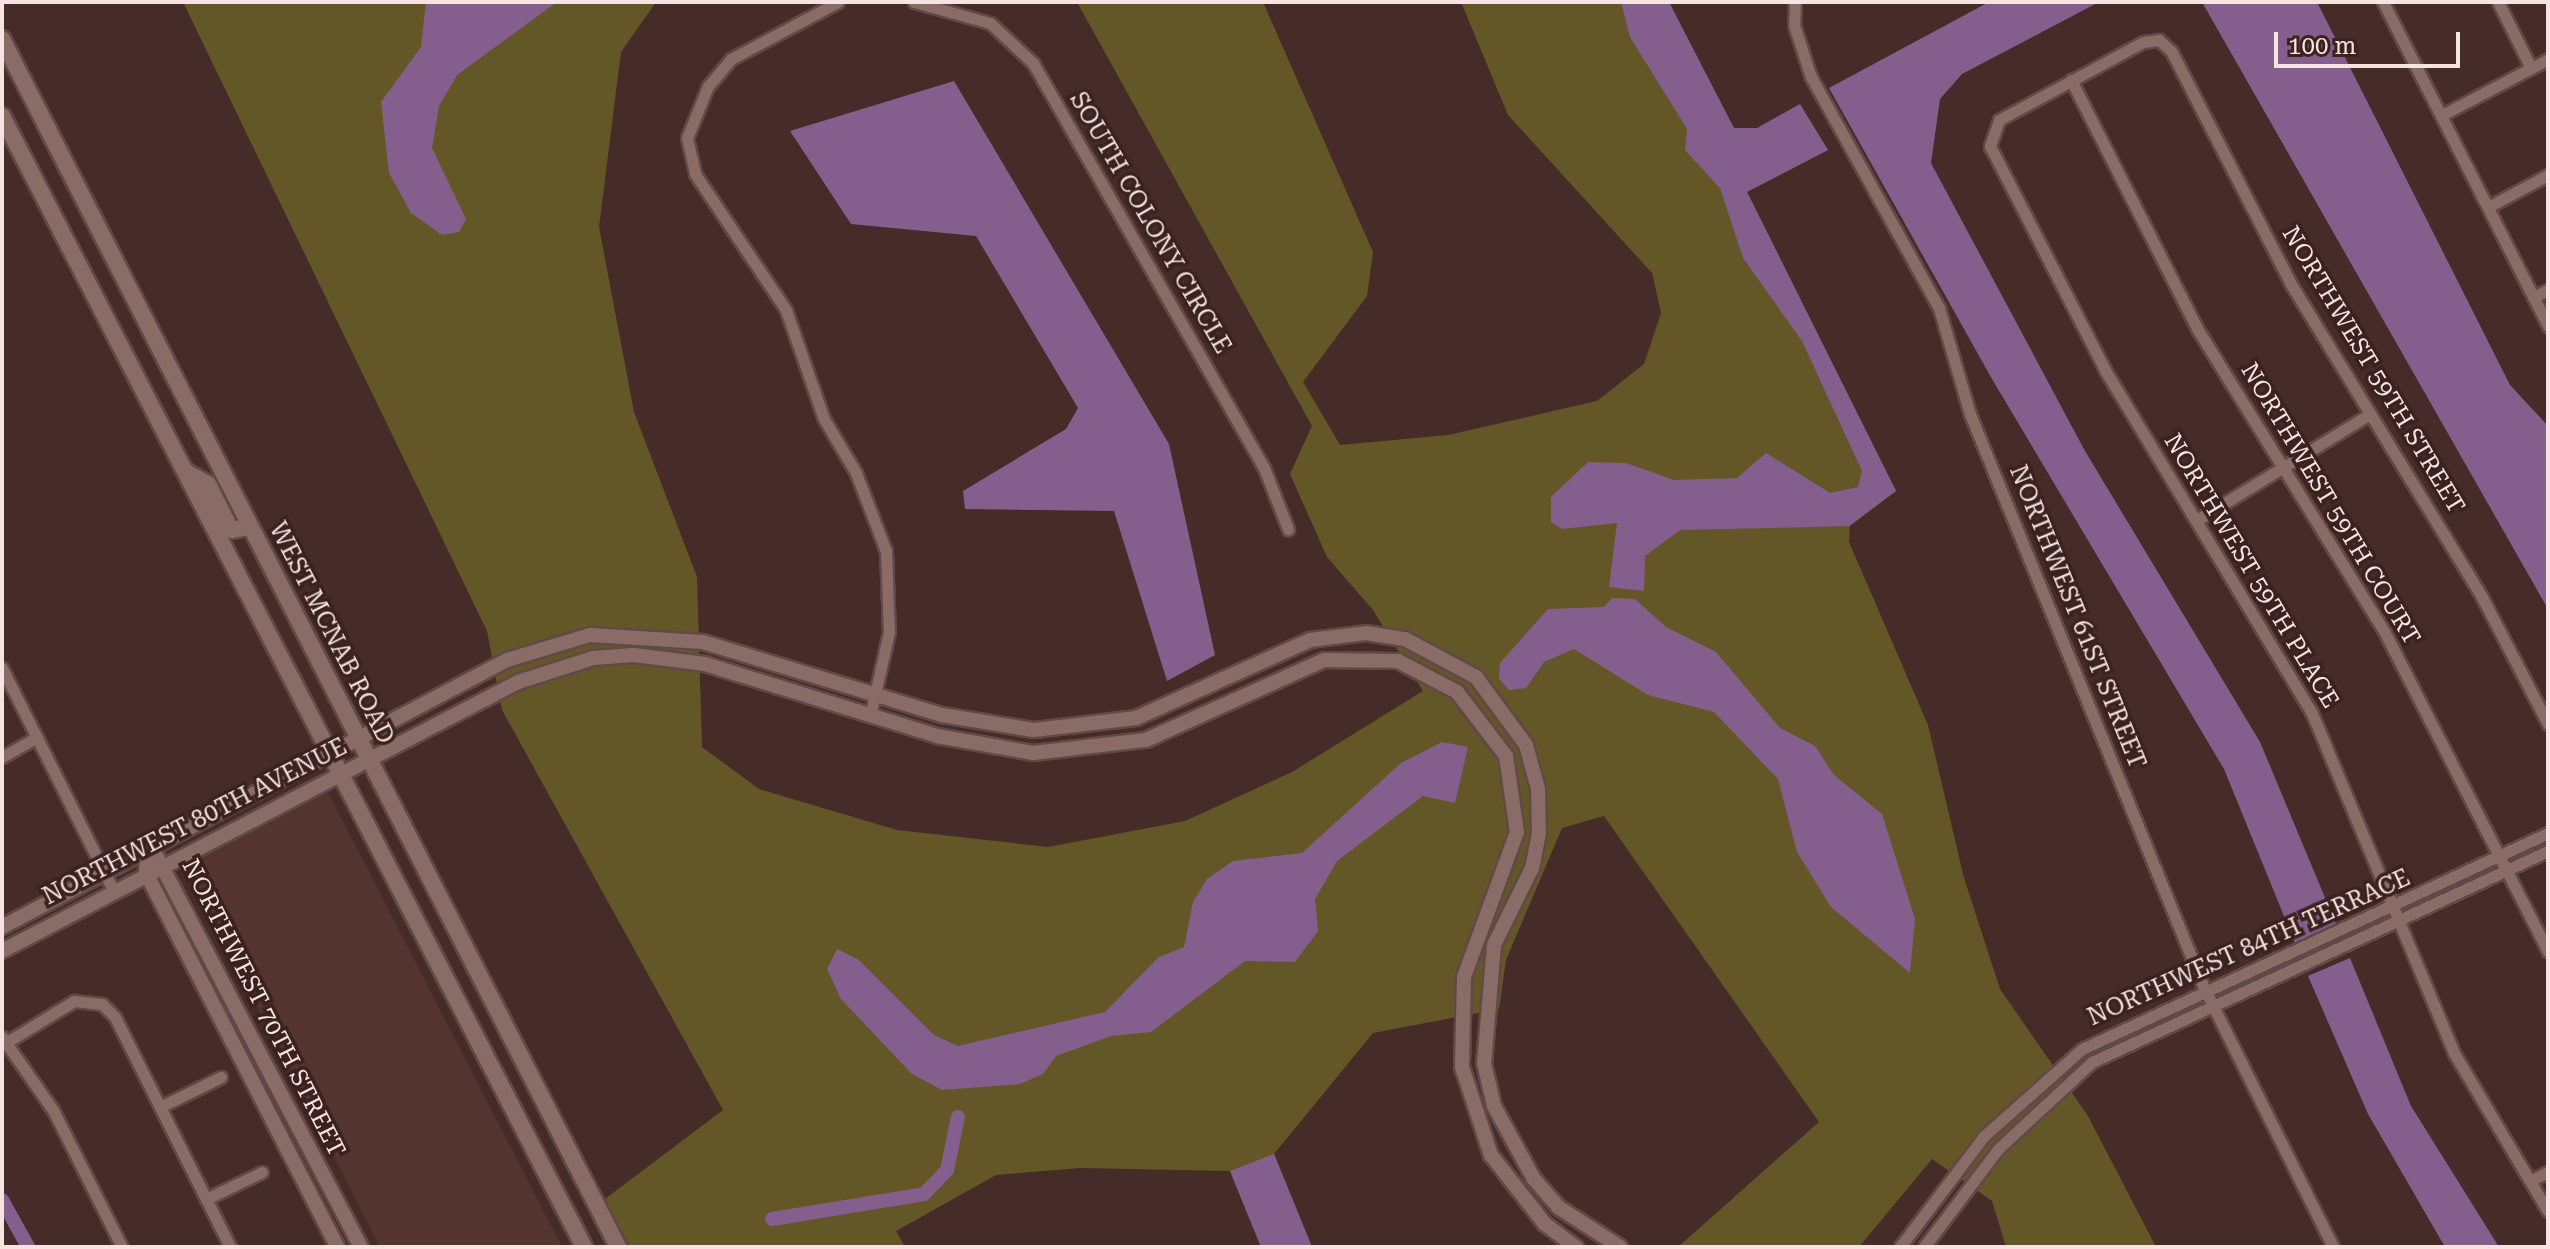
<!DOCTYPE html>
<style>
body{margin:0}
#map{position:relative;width:2550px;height:1249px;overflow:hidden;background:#452c28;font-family:"Roboto Serif",serif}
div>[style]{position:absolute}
.built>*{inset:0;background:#53342f}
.green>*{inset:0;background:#635727}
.water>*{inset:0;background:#845f8e}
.canal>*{height:14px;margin:-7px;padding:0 7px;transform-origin:7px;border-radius:7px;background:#845f8e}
.roads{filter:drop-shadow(2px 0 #604947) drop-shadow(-2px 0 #604947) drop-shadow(0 2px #604947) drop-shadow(0 -2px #604947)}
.minor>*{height:11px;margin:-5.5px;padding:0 5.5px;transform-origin:5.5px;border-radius:5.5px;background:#8a6c67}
.tertiary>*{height:14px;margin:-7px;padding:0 7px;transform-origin:7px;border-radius:7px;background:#8a6c67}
.secondary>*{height:16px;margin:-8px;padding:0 8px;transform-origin:8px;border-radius:8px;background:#8a6c67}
span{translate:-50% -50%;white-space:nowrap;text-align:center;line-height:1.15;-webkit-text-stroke:7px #3b221e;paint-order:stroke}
.street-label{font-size:24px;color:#f5e4e1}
.frame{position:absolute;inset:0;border:4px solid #f5e4e1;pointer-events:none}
.scale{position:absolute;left:2274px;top:32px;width:186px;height:36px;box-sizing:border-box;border:4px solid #f5e4e1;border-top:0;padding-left:10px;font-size:24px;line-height:28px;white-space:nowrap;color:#f5e4e1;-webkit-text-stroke:6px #3b221e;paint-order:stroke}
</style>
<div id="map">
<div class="built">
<i style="clip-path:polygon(328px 792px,562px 1247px,380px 1247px,185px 865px)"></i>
</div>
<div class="green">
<i style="clip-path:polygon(183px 2px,656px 2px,621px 52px,599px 227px,634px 412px,697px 577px,702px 747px,759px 789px,897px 830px,1048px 847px,1185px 821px,1292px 772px,1423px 691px,1373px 610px,1327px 557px,1290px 474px,1312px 426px,1077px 2px,1263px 2px,1373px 252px,1367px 296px,1303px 382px,1340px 445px,1448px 435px,1597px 401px,1644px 364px,1661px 313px,1652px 273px,1508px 115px,1461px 2px,1669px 2px,1747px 192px,1896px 491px,1850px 526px,1849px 542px,1928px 725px,1964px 878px,2000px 989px,2088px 1116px,2156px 1247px,2006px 1247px,1992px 1201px,1932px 1159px,1859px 1247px,1678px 1247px,1819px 1122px,1604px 816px,1562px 828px,1506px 960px,1499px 1009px,1373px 1033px,1274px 1154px,1312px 1247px,1261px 1247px,1230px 1171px,1081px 1168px,996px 1175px,896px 1231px,905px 1247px,630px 1247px,605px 1199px,723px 1110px,502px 710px,487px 631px)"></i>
</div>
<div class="water">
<i style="clip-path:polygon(426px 2px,557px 2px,457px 75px,439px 106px,432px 148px,466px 219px,459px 232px,442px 235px,411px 213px,389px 173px,381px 102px,421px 47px)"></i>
<i style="clip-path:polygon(1621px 2px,1669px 2px,1734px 128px,1757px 128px,1800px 104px,1828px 150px,1747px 192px,1896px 491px,1849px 526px,1680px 530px,1645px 556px,1644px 591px,1609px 587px,1617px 523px,1562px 529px,1551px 522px,1551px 497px,1588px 462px,1626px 463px,1674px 480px,1737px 478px,1766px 453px,1830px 493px,1858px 487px,1862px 471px,1802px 341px,1743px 258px,1720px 188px,1685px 150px,1687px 129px,1630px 37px)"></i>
<i style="clip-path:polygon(1989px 2px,2099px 2px,1962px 74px,1940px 99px,1931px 163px,2085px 451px,2260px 742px,2336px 924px,2295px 943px,2224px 769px,1992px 379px,1829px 88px)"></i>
<i style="clip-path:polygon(2202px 2px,2317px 2px,2510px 385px,2548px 426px,2548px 609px)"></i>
<i style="clip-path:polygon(954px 81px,1169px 444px,1215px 655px,1167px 681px,1114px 511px,965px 509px,963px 491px,1066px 429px,1078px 408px,976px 236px,851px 224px,790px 131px)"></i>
<i style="clip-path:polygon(1612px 598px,1635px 599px,1666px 627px,1716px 652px,1780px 728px,1815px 746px,1834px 775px,1882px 814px,1915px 919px,1910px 973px,1831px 907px,1797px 852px,1778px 779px,1714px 712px,1648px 695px,1574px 649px,1544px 662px,1526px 688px,1509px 690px,1499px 679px,1500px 663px,1548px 609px,1604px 607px)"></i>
<i style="clip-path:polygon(1442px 742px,1468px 747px,1455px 803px,1423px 796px,1337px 861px,1315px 899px,1318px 931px,1295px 962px,1245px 961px,1151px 1032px,1111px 1036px,1056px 1056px,1043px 1074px,1020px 1084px,942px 1090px,912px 1074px,841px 999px,827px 969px,837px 949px,859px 960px,934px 1035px,958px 1046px,1105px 1012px,1159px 957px,1184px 947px,1193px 902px,1207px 879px,1233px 861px,1302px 853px,1401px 763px)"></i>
<i style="clip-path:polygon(2350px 958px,2411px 1106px,2499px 1247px,2445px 1247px,2368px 1114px,2308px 976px)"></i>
<i style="clip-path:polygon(1274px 1154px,1312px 1247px,1261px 1247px,1230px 1171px)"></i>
</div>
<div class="canal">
<i style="left:2px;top:1200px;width:54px;rotate:61deg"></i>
<i style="left:772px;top:1219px;width:154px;rotate:-9.3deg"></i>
<i style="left:924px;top:1194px;width:33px;rotate:-46deg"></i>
<i style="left:947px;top:1170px;width:54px;rotate:-78.3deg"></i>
</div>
<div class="roads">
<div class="minor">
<i style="left:838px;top:2px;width:121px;rotate:152deg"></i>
<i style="left:731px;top:59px;width:35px;rotate:130deg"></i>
<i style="left:708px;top:86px;width:56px;rotate:112deg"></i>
<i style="left:687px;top:138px;width:37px;rotate:77deg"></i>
<i style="left:695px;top:174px;width:164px;rotate:56.2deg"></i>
<i style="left:786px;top:310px;width:115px;rotate:70.8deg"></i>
<i style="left:824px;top:419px;width:63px;rotate:59.3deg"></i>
<i style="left:856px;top:473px;width:84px;rotate:69deg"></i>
<i style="left:886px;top:551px;width:81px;rotate:87.9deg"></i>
<i style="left:889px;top:632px;width:86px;rotate:102.7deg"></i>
<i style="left:914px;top:2px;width:79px;rotate:15.4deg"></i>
<i style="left:990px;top:23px;width:59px;rotate:42.9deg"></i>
<i style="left:1033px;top:63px;width:466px;rotate:60.3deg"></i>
<i style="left:1264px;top:468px;width:66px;rotate:68.5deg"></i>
<i style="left:1795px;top:2px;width:23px;rotate:92deg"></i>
<i style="left:1794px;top:25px;width:55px;rotate:71.9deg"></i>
<i style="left:1811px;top:77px;width:264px;rotate:61deg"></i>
<i style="left:1939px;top:308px;width:110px;rotate:73.7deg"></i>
<i style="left:1970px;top:414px;width:620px;rotate:67.82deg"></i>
<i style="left:2204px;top:988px;width:289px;rotate:63.5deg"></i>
<i style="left:2383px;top:2px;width:364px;rotate:63deg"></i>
<i style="left:2498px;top:2px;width:74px;rotate:63.4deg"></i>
<i style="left:2071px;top:80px;width:280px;rotate:63.1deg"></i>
<i style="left:2198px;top:330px;width:354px;rotate:58.3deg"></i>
<i style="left:2384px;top:631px;width:360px;rotate:62.9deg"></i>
<i style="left:2442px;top:115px;width:120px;rotate:-27.8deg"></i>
<i style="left:2488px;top:207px;width:68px;rotate:-28.1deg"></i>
<i style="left:2533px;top:297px;width:17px;rotate:-25deg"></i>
<i style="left:2197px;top:520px;width:203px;rotate:-31.5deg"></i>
<i style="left:2px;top:668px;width:248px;rotate:63.4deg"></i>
<i style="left:2548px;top:724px;width:143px;rotate:-117.5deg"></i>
<i style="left:2482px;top:597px;width:367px;rotate:-121.4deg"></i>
<i style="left:2291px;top:284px;width:261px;rotate:-117.2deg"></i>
<i style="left:2172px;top:52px;width:18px;rotate:-137deg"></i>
<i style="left:2159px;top:40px;width:16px;rotate:173deg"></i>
<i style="left:2143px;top:42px;width:164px;rotate:151.6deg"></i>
<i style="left:1999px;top:120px;width:28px;rotate:109deg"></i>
<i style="left:1990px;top:146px;width:252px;rotate:62.8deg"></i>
<i style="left:2105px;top:370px;width:398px;rotate:58.9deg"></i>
<i style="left:2311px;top:711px;width:371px;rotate:67.3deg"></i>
<i style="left:2454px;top:1053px;width:184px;rotate:59.3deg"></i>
<i style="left:2px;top:757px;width:40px;rotate:-29.7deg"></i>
<i style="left:2px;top:1037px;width:89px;rotate:55.1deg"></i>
<i style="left:53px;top:1110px;width:153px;rotate:63.3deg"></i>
<i style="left:7px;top:1042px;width:79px;rotate:-31.5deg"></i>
<i style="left:74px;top:1001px;width:28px;rotate:6deg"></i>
<i style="left:102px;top:1004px;width:18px;rotate:45deg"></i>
<i style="left:115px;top:1017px;width:257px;rotate:63.4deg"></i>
<i style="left:160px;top:1107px;width:68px;rotate:-26.2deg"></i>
<i style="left:2530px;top:1181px;width:20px;rotate:-27deg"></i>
<i style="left:206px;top:1199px;width:62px;rotate:-25.7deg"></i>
<i style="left:1900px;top:1247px;width:139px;rotate:-52.9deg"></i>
<i style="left:1984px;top:1136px;width:131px;rotate:-41.6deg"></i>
<i style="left:2082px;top:1049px;width:514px;rotate:-24.87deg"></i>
<i style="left:1924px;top:1247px;width:123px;rotate:-52.9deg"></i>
<i style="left:1998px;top:1149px;width:128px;rotate:-42.8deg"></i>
<i style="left:2092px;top:1062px;width:502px;rotate:-24.83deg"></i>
</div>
<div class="tertiary">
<i style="left:147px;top:848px;width:25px;rotate:92deg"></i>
<i style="left:146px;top:873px;width:420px;rotate:62.9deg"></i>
<i style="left:157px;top:857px;width:440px;rotate:62.4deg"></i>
<i style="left:2px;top:927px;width:571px;rotate:-27.87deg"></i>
<i style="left:507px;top:660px;width:87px;rotate:-16.8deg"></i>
<i style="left:590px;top:635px;width:113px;rotate:3.5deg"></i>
<i style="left:703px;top:642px;width:250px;rotate:17deg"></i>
<i style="left:942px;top:715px;width:93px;rotate:9.3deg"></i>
<i style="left:1034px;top:730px;width:103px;rotate:-6.7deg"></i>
<i style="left:1136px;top:718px;width:191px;rotate:-24.1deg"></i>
<i style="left:1310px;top:640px;width:56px;rotate:-7.1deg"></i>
<i style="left:1366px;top:633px;width:39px;rotate:9deg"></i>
<i style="left:1405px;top:639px;width:81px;rotate:28.2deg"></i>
<i style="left:1476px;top:677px;width:84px;rotate:53.7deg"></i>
<i style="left:1526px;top:745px;width:46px;rotate:74.7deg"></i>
<i style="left:1538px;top:789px;width:44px;rotate:88.7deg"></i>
<i style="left:1539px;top:833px;width:36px;rotate:101deg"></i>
<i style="left:1532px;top:868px;width:86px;rotate:116.3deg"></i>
<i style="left:1494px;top:945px;width:118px;rotate:94.8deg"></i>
<i style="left:1484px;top:1063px;width:44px;rotate:76.9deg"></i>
<i style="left:1494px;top:1106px;width:83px;rotate:61.3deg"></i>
<i style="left:1534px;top:1179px;width:37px;rotate:49deg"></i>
<i style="left:1558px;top:1207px;width:74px;rotate:32.8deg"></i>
<i style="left:2px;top:951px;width:582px;rotate:-27.53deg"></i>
<i style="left:518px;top:682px;width:79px;rotate:-17.7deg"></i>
<i style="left:593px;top:658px;width:41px;rotate:-4.2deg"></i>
<i style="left:634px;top:655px;width:72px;rotate:7.2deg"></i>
<i style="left:705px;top:664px;width:243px;rotate:17.2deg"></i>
<i style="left:937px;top:736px;width:97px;rotate:10deg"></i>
<i style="left:1033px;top:753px;width:114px;rotate:-6.6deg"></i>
<i style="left:1146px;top:740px;width:195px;rotate:-24.2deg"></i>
<i style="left:1324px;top:660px;width:74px;rotate:0.8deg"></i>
<i style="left:1398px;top:661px;width:67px;rotate:27.7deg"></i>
<i style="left:1457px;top:692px;width:81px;rotate:52.6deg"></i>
<i style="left:1506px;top:756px;width:77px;rotate:81.8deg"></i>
<i style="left:1517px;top:832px;width:154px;rotate:110.1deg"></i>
<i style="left:1464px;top:977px;width:90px;rotate:91.3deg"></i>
<i style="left:1462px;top:1067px;width:93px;rotate:71.8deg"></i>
<i style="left:1491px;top:1155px;width:88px;rotate:52deg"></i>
<i style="left:1545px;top:1224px;width:39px;rotate:37deg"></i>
</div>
<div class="secondary">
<i style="left:2px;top:39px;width:1356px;rotate:62.98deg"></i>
<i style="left:2px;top:116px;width:1272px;rotate:62.77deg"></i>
<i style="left:188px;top:473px;width:23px;rotate:29deg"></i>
<i style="left:208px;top:484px;width:51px;rotate:63.4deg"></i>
<i style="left:231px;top:530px;width:19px;rotate:-9deg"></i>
</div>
</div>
<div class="street-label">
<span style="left:1150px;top:223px;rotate:60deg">SOUTH COLONY CIRCLE</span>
<span style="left:2373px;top:370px;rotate:59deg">NORTHWEST 59TH STREET</span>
<span style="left:2330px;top:504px;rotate:59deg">NORTHWEST 59TH COURT</span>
<span style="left:2251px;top:571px;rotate:59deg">NORTHWEST 59TH PLACE</span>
<span style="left:2077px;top:617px;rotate:68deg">NORTHWEST 61ST STREET</span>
<span style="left:331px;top:633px;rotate:63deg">WEST MCNAB ROAD</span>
<span style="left:195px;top:822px;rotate:-27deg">NORTHWEST 80TH AVENUE</span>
<span style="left:2249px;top:948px;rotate:-24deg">NORTHWEST 84TH TERRACE</span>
<span style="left:263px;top:1008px;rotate:63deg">NORTHWEST 70TH STREET</span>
</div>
<div class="frame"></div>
<div class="scale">100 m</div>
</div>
